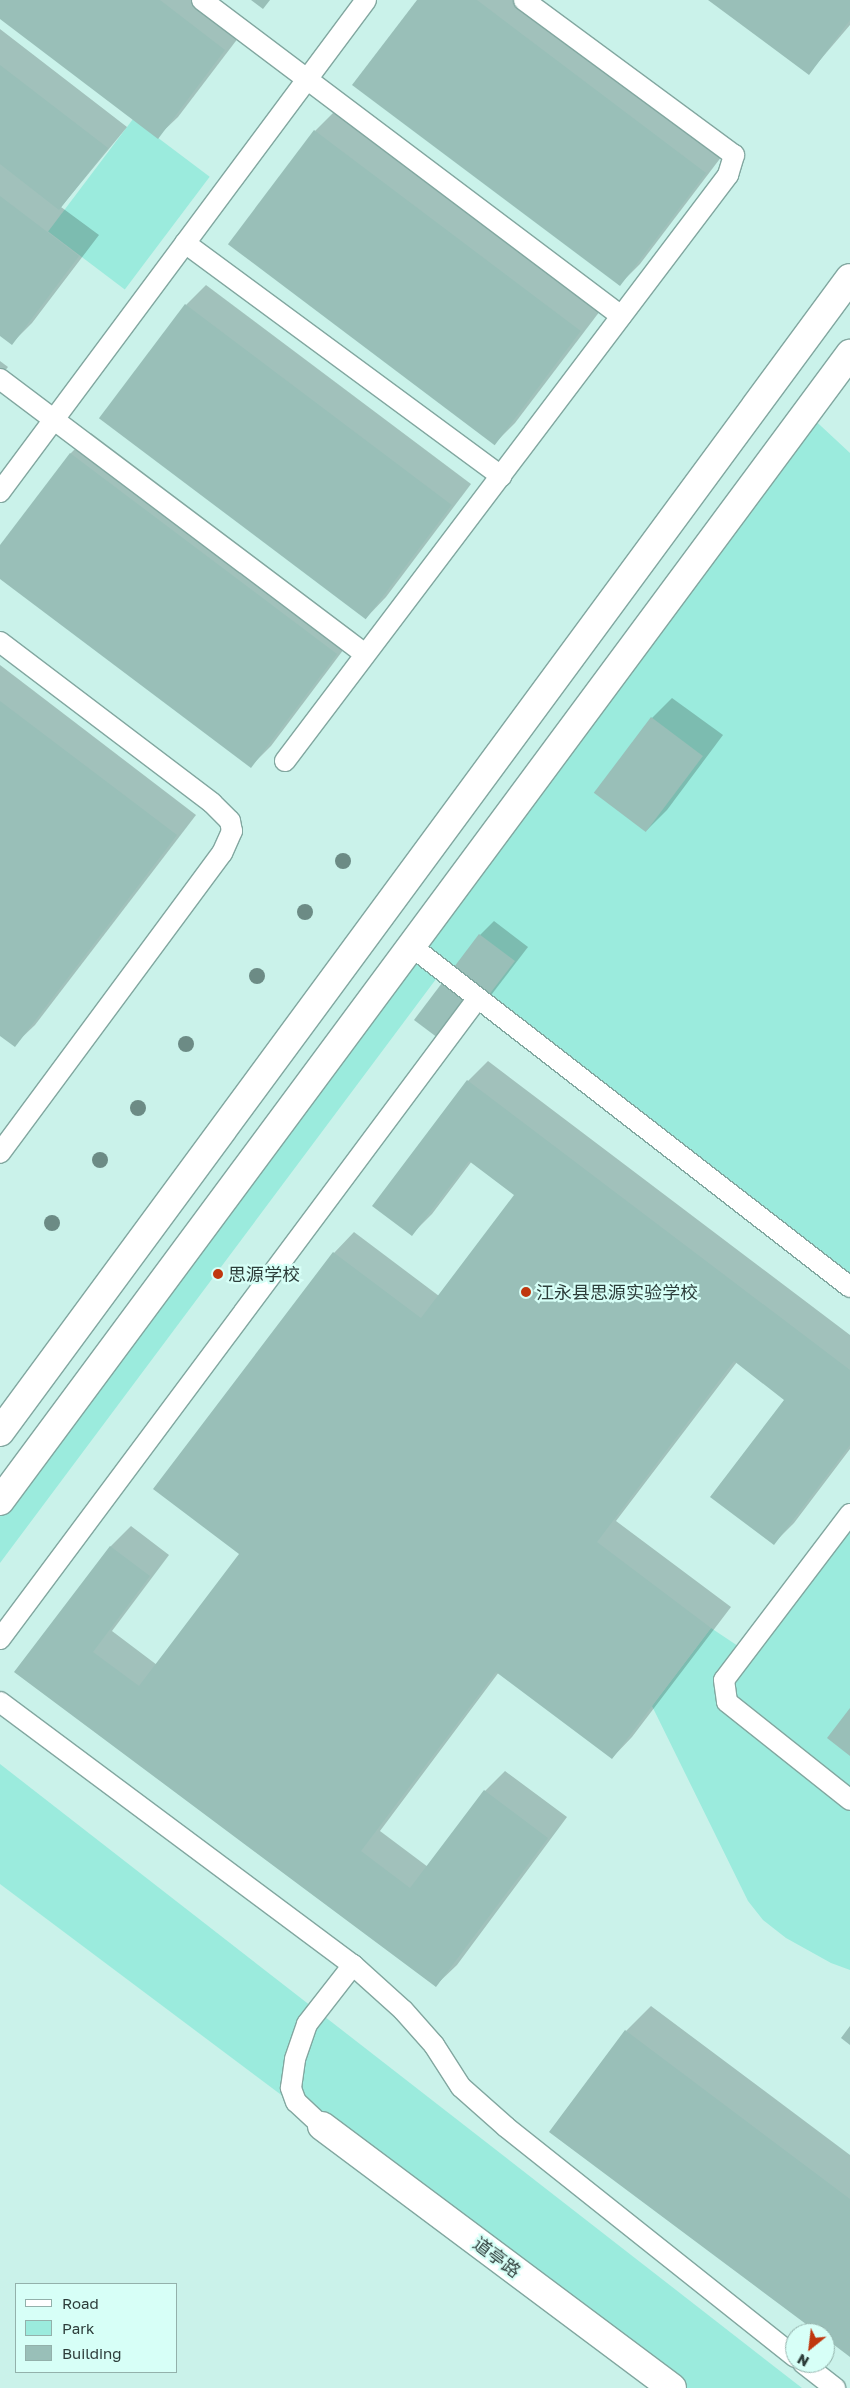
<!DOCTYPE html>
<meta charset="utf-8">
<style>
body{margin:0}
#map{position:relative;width:850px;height:2388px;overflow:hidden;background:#caf2ea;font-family:"Golos Text","Noto Sans SC",sans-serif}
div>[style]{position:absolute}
.green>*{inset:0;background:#9bebdd;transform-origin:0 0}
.shadow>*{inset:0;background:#0003}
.building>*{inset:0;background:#99bfb8;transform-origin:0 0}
.roads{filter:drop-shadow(1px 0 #82a7a0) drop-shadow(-1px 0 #82a7a0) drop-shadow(0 1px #82a7a0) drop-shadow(0 -1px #82a7a0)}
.service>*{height:20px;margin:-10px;padding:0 10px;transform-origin:10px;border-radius:10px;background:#fff}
.tertiary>*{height:28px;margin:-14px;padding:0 14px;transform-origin:14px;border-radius:14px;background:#fff}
.secondary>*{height:28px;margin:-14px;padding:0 14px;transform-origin:14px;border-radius:14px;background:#fff}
.trees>*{width:16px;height:16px;margin:-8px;border-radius:50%;background:#6c8b85}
.dots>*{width:14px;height:14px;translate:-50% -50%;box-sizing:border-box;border:2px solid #d7fff7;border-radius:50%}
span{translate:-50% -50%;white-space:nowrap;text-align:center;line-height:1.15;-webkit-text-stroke:4.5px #d7fff7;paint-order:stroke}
.poi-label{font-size:18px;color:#2d3d3a}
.left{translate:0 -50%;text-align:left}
.street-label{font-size:18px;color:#2d3d3a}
.legend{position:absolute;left:15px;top:2283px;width:162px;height:90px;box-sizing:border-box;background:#d7fff7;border:1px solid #93b1ab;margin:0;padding:6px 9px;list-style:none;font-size:15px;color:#2d3d3a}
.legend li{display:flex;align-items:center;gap:10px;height:25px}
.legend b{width:25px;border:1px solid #93b1ab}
.north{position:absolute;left:785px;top:2323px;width:50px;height:50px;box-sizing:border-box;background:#d7fff7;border:1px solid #93b1ab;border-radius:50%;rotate:209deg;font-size:14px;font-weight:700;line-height:20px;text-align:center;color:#2d3d3a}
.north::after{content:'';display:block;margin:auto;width:18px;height:22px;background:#c0370e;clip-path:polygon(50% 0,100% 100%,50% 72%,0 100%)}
</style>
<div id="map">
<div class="green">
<i style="left:133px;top:119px;width:96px;height:141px;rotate:37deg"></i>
<i style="clip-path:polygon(807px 413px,850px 453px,850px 1287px,445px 967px,0 1563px,0 1501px)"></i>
<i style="clip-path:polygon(850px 1514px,850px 1970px,831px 1963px,786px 1938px,763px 1920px,748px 1901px,652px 1706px,711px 1628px,744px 1650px)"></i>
<i style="clip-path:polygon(0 1764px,802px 2388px,672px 2388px,0 1884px)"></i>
</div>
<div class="shadow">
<i style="clip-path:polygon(0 0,206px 0,245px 29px,178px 117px,157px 137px,0 18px)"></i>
<i style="clip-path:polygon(418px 0,524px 0,725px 152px,640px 264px,619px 285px)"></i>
<i style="clip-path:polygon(710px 0,850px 0,850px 25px,809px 73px)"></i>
<i style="clip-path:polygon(0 29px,127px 127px,61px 207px,99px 235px,32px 323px,12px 343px,0 335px)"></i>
<i style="clip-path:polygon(335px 111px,600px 311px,515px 423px,494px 444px,315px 131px)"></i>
<i style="clip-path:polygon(206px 285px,471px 484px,386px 597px,366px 618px,186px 305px)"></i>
<i style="clip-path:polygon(0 361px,8px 367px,0 377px)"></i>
<i style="clip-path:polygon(91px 433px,356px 633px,271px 746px,251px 766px,0 578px,0 547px,71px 453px)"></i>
<i style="clip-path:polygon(0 665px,196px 815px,35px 1025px,14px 1045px,0 1034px)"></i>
<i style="clip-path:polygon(672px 698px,723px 735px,667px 810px,647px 830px,652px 718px)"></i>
<i style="clip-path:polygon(494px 921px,528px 947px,482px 1007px,480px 935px)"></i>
<i style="clip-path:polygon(488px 1061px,850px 1335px,850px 1449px,794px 1523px,773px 1544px,786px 1400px,737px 1362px,616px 1521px,731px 1607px,632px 1737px,612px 1758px,499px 1672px,380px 1831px,428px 1867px,485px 1791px,505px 1771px,567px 1817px,457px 1965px,436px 1985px,16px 1672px,111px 1546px,131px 1526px,169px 1555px,112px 1631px,157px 1665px,241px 1554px,155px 1489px,334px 1253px,354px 1232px,439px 1296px,516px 1195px,472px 1161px,432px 1214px,412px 1234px,468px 1081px)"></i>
<i style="clip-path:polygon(651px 2006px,850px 2155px,850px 2355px,825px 2336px,825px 2333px,820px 2333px,626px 2031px)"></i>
</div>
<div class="building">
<i style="clip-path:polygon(0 0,160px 0,225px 50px,158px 139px,0 19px)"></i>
<i style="clip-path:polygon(251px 0,270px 0,263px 9px)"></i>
<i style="clip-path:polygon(417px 0,477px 0,706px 173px,620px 286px,352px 85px)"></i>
<i style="clip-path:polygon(708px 0,850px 0,850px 20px,809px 75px)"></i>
<i style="clip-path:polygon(0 65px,108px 148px,59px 210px,0 164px)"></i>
<i style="left:314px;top:130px;width:334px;height:143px;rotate:37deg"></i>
<i style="clip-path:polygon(0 196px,79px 256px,12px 345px,0 336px)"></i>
<i style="left:185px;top:304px;width:334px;height:143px;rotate:37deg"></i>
<i style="clip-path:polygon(70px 453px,337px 654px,251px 768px,0 579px,0 545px)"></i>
<i style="clip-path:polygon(0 701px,177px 835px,15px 1047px,0 1036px)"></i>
<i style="left:651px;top:717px;width:65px;height:95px;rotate:37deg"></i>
<i style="clip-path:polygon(479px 934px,515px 961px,468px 1022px,438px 1038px,414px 1020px)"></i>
<i style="clip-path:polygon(467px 1080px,850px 1370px,850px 1445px,774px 1545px,710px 1497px,784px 1400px,734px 1361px,597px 1542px,711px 1628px,612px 1759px,496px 1672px,361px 1851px,410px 1888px,484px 1790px,548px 1838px,436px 1987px,14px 1672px,110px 1546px,150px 1576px,93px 1652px,139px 1686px,239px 1554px,153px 1489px,333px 1252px,421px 1318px,514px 1195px,469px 1161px,412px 1236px,372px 1206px)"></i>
<i style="clip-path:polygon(850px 1708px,850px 1756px,827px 1738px)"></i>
<i style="clip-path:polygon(850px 2026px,850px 2045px,841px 2038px)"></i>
<i style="clip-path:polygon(625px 2030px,850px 2199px,850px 2357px,825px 2338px,825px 2333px,818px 2333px,549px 2132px)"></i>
</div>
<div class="roads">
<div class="service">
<i style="left:202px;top:0;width:525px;rotate:37.02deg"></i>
<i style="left:185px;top:243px;width:393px;rotate:36.4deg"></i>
<i style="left:0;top:379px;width:457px;rotate:37deg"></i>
<i style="left:0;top:492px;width:613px;rotate:-53.35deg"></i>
<i style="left:0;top:642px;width:266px;rotate:37.2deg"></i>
<i style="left:212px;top:803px;width:25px;rotate:45deg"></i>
<i style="left:230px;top:821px;width:10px;rotate:79deg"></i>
<i style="left:232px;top:831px;width:24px;rotate:114deg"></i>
<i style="left:222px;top:853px;width:373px;rotate:126.5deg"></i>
<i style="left:285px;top:761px;width:735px;rotate:-52.91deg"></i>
<i style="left:728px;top:175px;width:21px;rotate:-73deg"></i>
<i style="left:734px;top:155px;width:261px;rotate:-143.6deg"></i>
<i style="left:411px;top:946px;width:556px;rotate:37.84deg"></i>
<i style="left:850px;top:1514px;width:208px;rotate:127.2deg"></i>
<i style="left:724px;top:1680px;width:22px;rotate:82deg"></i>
<i style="left:727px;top:1702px;width:157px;rotate:38.5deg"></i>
<i style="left:0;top:1639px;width:798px;rotate:-53.3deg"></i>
<i style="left:0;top:1702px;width:440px;rotate:36.7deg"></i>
<i style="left:353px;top:1965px;width:67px;rotate:42deg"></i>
<i style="left:403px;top:2010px;width:47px;rotate:48.5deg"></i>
<i style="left:434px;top:2045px;width:50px;rotate:57.3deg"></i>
<i style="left:461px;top:2087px;width:60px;rotate:41.6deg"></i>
<i style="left:506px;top:2127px;width:369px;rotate:38.5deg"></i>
<i style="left:322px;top:2126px;width:35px;rotate:-137deg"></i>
<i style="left:296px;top:2102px;width:15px;rotate:-110deg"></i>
<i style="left:291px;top:2088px;width:29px;rotate:-82deg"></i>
<i style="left:295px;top:2059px;width:37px;rotate:-71deg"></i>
<i style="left:307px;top:2024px;width:75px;rotate:-52.1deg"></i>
<i style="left:803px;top:2363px;width:41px;rotate:38deg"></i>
</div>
<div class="tertiary">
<i style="left:322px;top:2126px;width:437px;rotate:36.8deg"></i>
</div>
<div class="secondary">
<i style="left:0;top:1432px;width:1433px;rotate:-53.63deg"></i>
<i style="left:0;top:1501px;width:1428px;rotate:-53.46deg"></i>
</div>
</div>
<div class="trees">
<i style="left:343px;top:861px"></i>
<i style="left:305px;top:912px"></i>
<i style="left:257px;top:976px"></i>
<i style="left:186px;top:1044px"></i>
<i style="left:138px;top:1108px"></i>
<i style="left:100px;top:1160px"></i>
<i style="left:52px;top:1223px"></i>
</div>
<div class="dots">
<i style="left:218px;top:1274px;background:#c0370e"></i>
<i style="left:526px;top:1292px;background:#c0370e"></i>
</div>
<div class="poi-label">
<span class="left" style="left:228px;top:1274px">思源学校</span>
<span class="left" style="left:536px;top:1292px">江永县思源实验学校</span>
</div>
<div class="street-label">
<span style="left:497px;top:2257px;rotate:37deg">道亭路</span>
</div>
<ul class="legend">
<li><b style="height:6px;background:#fff"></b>Road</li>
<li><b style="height:14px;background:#9bebdd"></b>Park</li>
<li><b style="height:14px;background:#99bfb8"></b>Building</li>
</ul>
<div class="north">N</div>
</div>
